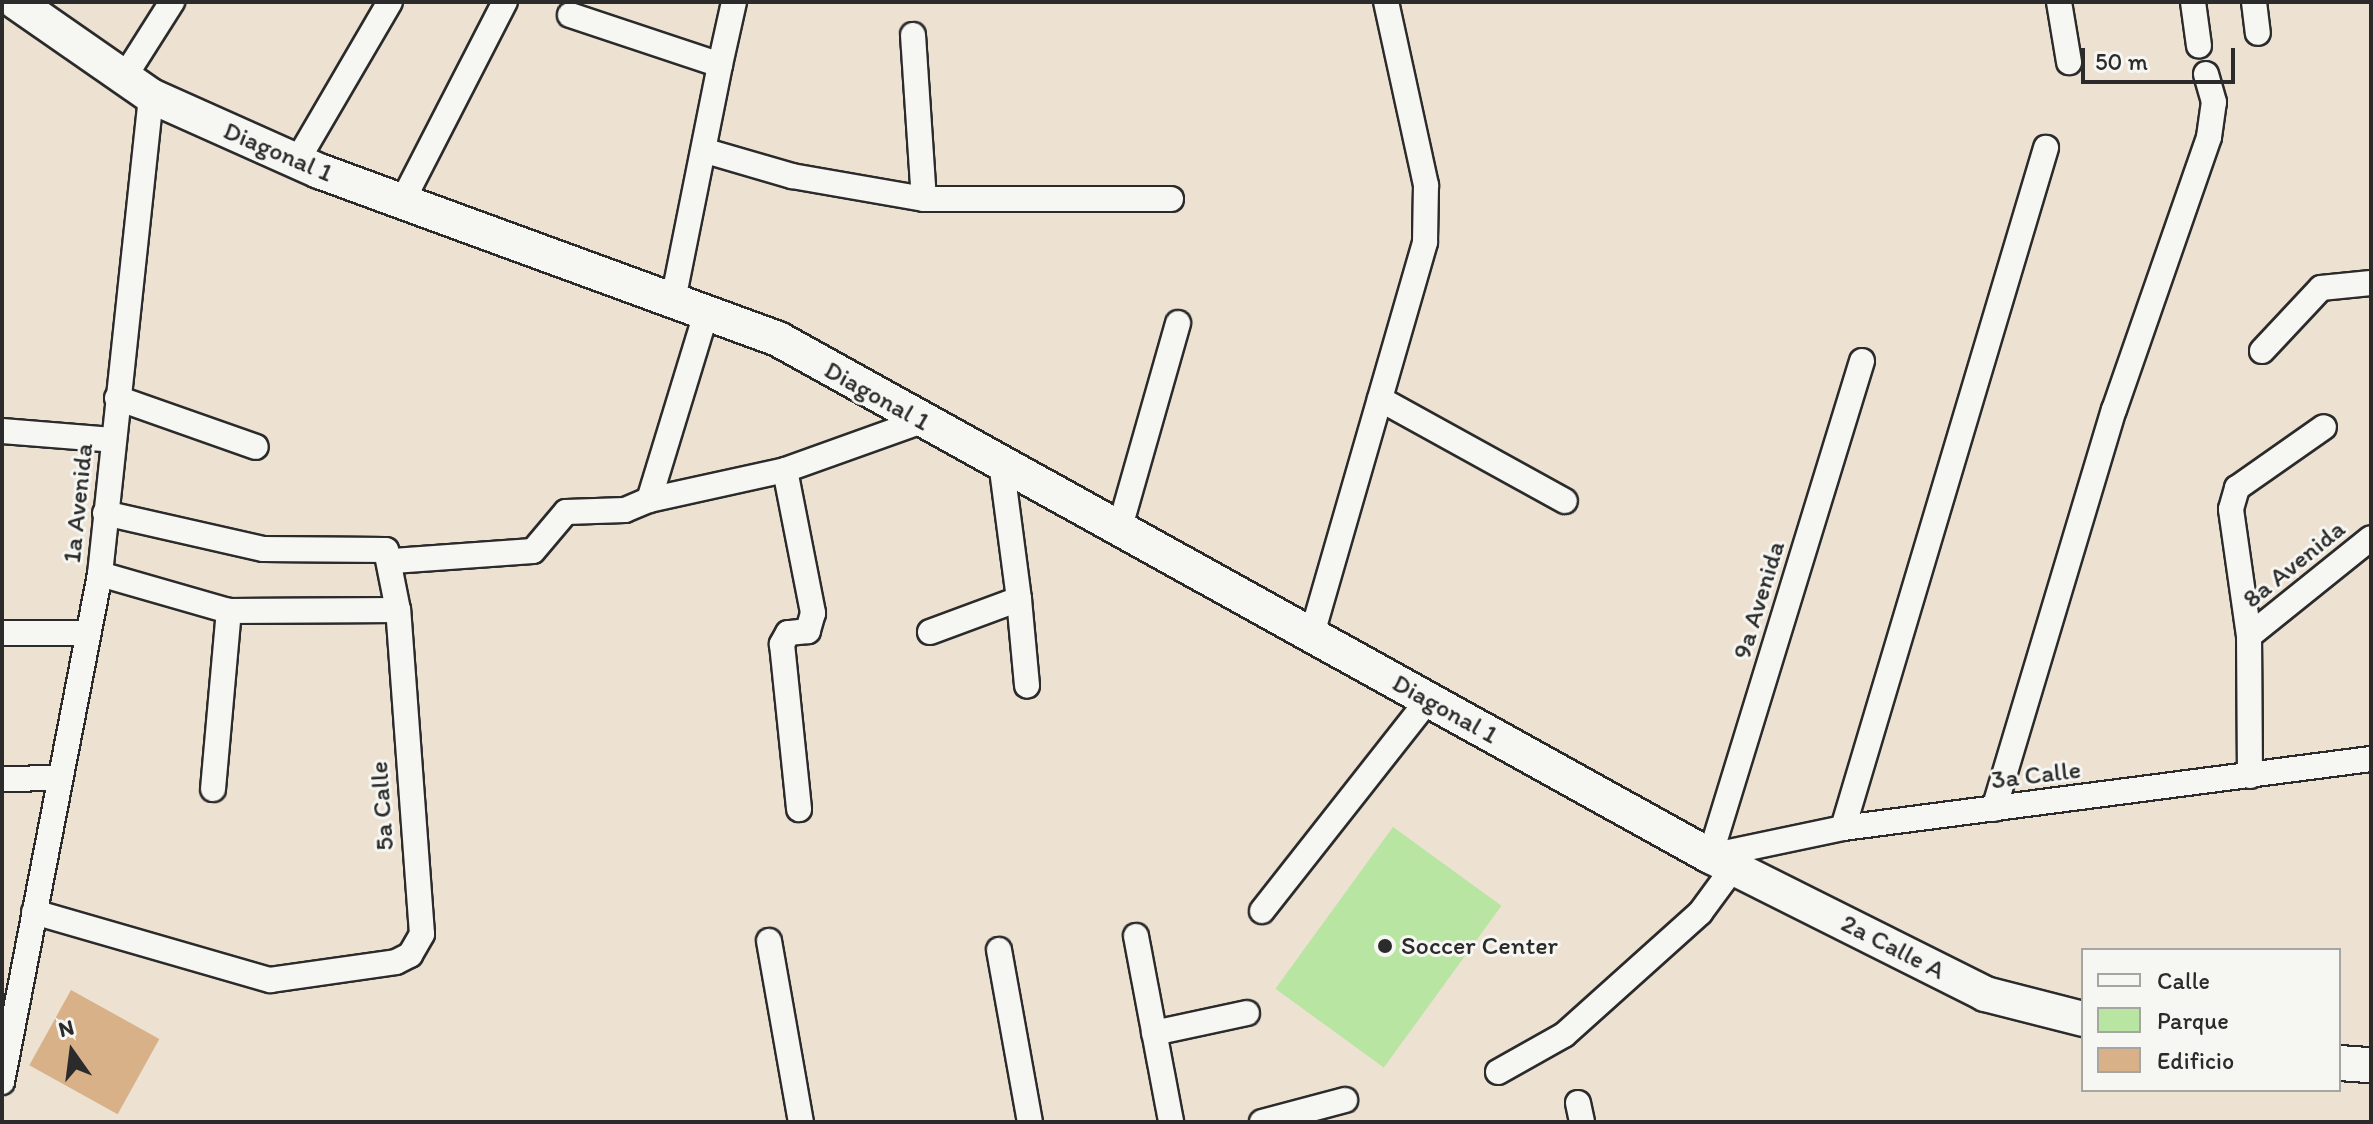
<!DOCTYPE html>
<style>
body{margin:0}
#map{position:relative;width:2373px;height:1124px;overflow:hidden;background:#ede1d2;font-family:Itim,sans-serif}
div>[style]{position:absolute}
.green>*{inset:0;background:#b8e5a2;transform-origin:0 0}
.building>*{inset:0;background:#d8b189;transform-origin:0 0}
.roads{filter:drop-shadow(2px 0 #2b2b2b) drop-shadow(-2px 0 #2b2b2b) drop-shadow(0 2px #2b2b2b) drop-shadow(0 -2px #2b2b2b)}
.street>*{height:24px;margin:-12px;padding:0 12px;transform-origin:12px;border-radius:12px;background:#f6f6f2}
.secondary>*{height:34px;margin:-17px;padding:0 17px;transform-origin:17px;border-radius:17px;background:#f6f6f2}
.dots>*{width:22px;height:22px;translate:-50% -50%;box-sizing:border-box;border:4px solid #f6f6f2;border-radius:50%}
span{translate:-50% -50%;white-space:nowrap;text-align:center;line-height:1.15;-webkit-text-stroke:6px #f6f6f2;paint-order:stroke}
.street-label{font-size:26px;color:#2b2b2b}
.poi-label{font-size:26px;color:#2b2b2b}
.left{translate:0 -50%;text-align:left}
.frame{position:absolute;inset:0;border:4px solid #2b2b2b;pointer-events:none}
.legend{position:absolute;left:2081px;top:948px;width:260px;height:144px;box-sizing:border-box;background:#f6f6f2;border:2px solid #a5a5a2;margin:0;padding:10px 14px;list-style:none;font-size:24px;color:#2b2b2b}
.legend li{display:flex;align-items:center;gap:16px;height:40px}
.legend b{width:40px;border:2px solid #a5a5a2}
.north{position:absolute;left:32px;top:1012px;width:80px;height:80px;-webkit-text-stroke:6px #f6f6f2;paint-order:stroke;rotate:346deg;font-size:22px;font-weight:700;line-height:32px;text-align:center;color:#2b2b2b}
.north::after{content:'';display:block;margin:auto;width:28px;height:36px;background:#2b2b2b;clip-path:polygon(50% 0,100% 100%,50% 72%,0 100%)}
.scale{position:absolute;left:2081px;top:48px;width:154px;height:36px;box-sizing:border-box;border:4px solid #2b2b2b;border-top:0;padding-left:10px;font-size:24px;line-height:28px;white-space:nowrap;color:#2b2b2b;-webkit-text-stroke:6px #f6f6f2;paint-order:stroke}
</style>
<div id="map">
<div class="green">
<i style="left:1393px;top:827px;width:134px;height:200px;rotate:36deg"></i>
</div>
<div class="building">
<i style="left:71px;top:990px;width:101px;height:86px;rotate:29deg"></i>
</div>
<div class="roads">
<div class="street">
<i style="left:2059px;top:2px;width:61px;rotate:80.5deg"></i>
<i style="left:2193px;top:2px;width:44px;rotate:82.2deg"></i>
<i style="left:2254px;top:2px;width:31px;rotate:83deg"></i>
<i style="left:570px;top:15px;width:158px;rotate:18.4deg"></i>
<i style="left:720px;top:65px;width:241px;rotate:101.3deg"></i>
<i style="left:913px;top:35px;width:164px;rotate:86.2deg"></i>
<i style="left:720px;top:65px;width:65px;rotate:-77.5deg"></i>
<i style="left:125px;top:76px;width:88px;rotate:-57.6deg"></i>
<i style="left:706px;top:151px;width:90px;rotate:16.2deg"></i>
<i style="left:792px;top:176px;width:134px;rotate:9.9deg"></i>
<i style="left:924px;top:199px;width:247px"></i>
<i style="left:297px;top:161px;width:184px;rotate:-59.7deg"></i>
<i style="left:402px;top:202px;width:225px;rotate:-62.8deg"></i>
<i style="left:2262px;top:351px;width:86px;rotate:-46.9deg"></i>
<i style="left:2321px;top:288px;width:50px;rotate:-5.7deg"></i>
<i style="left:1862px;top:361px;width:518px;rotate:107.07deg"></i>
<i style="left:1710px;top:856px;width:136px;rotate:-11.9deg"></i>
<i style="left:1843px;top:828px;width:532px;rotate:-7.45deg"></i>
<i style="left:117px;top:398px;width:147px;rotate:19.4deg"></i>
<i style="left:1380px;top:399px;width:211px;rotate:28.9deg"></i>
<i style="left:2px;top:431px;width:111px;rotate:4.6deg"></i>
<i style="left:785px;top:470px;width:146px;rotate:78.9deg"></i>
<i style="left:813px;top:613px;width:19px;rotate:106deg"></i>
<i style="left:808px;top:631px;width:20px;rotate:174deg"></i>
<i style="left:788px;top:633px;width:13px;rotate:119deg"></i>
<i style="left:782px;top:644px;width:166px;rotate:84.1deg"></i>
<i style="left:649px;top:500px;width:139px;rotate:-12.4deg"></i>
<i style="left:785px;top:470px;width:145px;rotate:-19.7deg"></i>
<i style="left:1120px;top:527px;width:212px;rotate:-74.1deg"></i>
<i style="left:393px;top:561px;width:140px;rotate:-4.1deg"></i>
<i style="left:533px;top:551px;width:51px;rotate:-49.8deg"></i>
<i style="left:566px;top:512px;width:59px;rotate:-1.9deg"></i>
<i style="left:625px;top:510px;width:26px;rotate:-23deg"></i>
<i style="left:649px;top:500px;width:195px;rotate:-73deg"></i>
<i style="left:100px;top:574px;width:134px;rotate:16deg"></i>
<i style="left:229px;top:611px;width:169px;rotate:-0.3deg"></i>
<i style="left:1019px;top:599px;width:87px;rotate:84.7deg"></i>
<i style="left:930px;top:632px;width:95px;rotate:-20.3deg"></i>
<i style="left:1019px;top:599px;width:138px;rotate:-97.5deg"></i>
<i style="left:2px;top:633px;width:86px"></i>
<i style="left:1312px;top:634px;width:408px;rotate:-73.9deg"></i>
<i style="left:1425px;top:242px;width:57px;rotate:-89deg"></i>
<i style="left:1426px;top:185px;width:187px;rotate:-102.3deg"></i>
<i style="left:2249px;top:636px;width:128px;rotate:-98.1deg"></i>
<i style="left:2231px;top:509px;width:22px;rotate:-74deg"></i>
<i style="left:2237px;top:488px;width:106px;rotate:-35deg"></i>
<i style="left:2250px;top:776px;width:140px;rotate:-90.4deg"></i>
<i style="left:2249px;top:636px;width:156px;rotate:-38.8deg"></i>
<i style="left:2px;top:779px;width:58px;rotate:-1deg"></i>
<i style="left:213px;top:789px;width:179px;rotate:-84.9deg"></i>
<i style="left:1994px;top:809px;width:417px;rotate:-73.3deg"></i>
<i style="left:2114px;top:410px;width:289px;rotate:-70.8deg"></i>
<i style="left:2209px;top:137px;width:35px;rotate:-82deg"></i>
<i style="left:2214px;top:102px;width:29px;rotate:-106deg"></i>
<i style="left:1843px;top:828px;width:710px;rotate:-73.38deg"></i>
<i style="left:1262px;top:911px;width:268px;rotate:-51.8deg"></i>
<i style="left:34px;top:912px;width:246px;rotate:16.1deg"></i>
<i style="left:270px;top:980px;width:127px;rotate:-8.1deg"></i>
<i style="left:396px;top:962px;width:16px;rotate:-27deg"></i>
<i style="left:410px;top:955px;width:24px;rotate:-60deg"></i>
<i style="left:422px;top:934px;width:325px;rotate:-94.2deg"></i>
<i style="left:398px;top:610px;width:61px;rotate:-101.3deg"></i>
<i style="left:386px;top:550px;width:123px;rotate:-179.5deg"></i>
<i style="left:263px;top:549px;width:162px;rotate:-167.2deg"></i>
<i style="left:1136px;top:936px;width:189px;rotate:79.3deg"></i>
<i style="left:769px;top:941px;width:184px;rotate:80deg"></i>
<i style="left:999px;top:950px;width:175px;rotate:79.8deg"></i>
<i style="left:1154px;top:1033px;width:95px;rotate:-12.1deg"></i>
<i style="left:1498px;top:1072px;width:76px;rotate:-29.3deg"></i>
<i style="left:1564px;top:1035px;width:183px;rotate:-41.9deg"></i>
<i style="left:1700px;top:913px;width:56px;rotate:-53.7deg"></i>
<i style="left:2px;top:1082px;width:517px;rotate:-79.08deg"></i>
<i style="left:100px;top:574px;width:481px;rotate:-83.9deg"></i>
<i style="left:1578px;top:1103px;width:19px;rotate:78deg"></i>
<i style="left:1262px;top:1122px;width:86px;rotate:-14.8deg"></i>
</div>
<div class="secondary">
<i style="left:16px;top:2px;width:165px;rotate:34.8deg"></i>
<i style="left:151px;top:96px;width:184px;rotate:24.1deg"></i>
<i style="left:319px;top:171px;width:489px;rotate:20.1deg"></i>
<i style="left:778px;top:339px;width:1066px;rotate:29.02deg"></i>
<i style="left:1710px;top:856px;width:308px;rotate:26.6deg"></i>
<i style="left:1985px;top:994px;width:101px;rotate:14.3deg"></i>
<i style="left:2339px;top:1063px;width:32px;rotate:4deg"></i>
</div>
</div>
<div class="dots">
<i style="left:1385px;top:946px;background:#2b2b2b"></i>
</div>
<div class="street-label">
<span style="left:278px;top:152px;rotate:23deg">Diagonal 1</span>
<span style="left:877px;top:396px;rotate:29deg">Diagonal 1</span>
<span style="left:78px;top:503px;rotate:-84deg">1a Avenida</span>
<span style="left:2294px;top:564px;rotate:-39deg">8a Avenida</span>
<span style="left:1759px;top:600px;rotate:-73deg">9a Avenida</span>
<span style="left:1445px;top:709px;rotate:29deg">Diagonal 1</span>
<span style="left:2036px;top:775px;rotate:-7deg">3a Calle</span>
<span style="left:382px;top:806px;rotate:-94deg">5a Calle</span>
<span style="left:1893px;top:947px;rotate:27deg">2a Calle A</span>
</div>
<div class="poi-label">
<span class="left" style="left:1401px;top:946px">Soccer Center</span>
</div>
<div class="frame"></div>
<ul class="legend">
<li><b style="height:10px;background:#f6f6f2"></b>Calle</li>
<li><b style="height:22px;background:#b8e5a2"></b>Parque</li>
<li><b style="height:22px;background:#d8b189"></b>Edificio</li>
</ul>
<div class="north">N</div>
<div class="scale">50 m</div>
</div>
